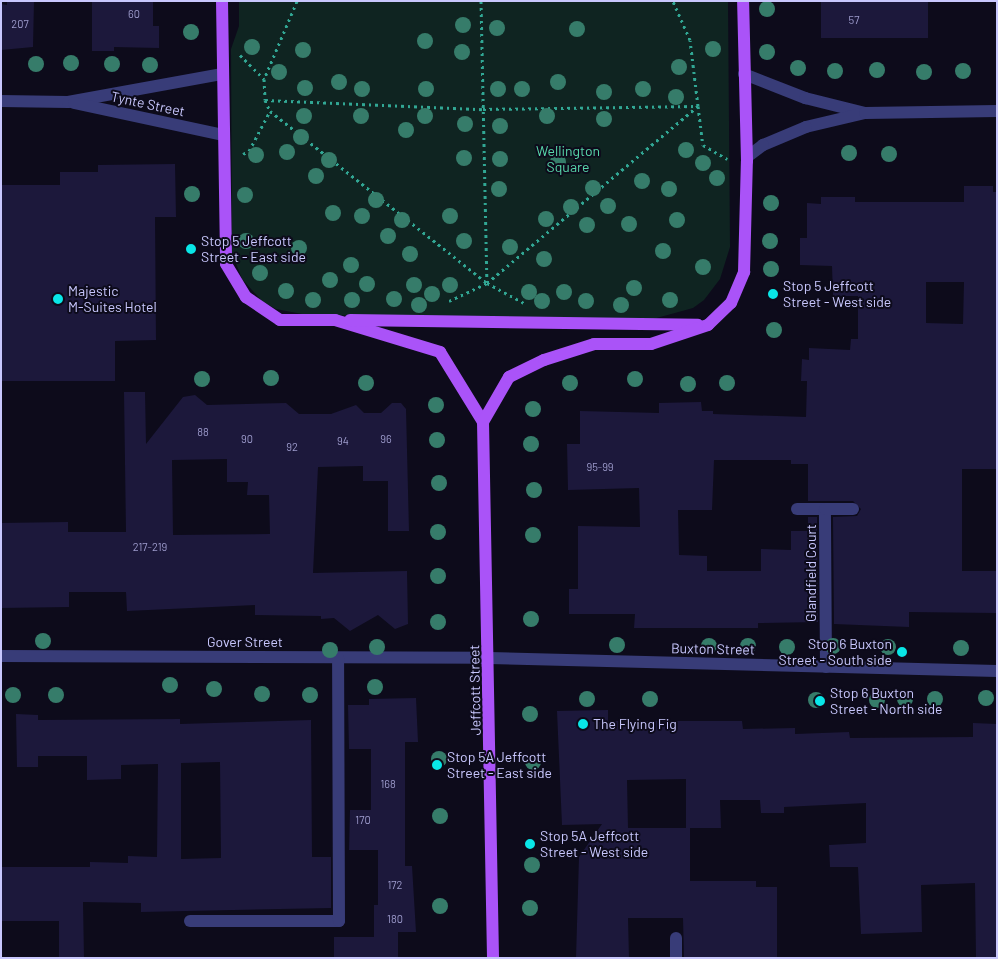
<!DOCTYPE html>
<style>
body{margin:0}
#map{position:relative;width:998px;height:959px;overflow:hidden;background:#0d0b1b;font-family:Barlow,sans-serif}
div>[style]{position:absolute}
.green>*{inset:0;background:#0f2421}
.building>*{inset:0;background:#1c183b;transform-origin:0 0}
.path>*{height:3px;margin-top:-1.5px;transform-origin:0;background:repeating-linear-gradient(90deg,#31a794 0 2.5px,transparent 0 6.5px)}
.minor>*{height:12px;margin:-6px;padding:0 6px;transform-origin:6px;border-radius:6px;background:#383c78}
.major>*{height:12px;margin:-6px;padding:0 6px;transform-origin:6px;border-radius:6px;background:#aa53f8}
.trees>*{width:16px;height:16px;margin:-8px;border-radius:50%;background:#367c6a}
.dots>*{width:14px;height:14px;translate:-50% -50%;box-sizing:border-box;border:2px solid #0d0b1b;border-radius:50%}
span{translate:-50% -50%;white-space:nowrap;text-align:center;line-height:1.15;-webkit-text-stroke:4px #0d0b1b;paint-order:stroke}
.number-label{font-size:11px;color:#9d9bcc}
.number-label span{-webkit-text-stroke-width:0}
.street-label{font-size:14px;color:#c8c7fd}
.park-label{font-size:14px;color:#58d8ab}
.poi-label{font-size:14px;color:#c8c7fd}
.left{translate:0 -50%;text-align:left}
.right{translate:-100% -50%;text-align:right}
.frame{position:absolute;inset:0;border:2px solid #c8c7fd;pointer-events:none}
</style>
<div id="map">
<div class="green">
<i style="clip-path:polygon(239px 1px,728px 1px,730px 247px,720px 279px,704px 300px,693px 308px,653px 319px,307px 315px,276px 309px,262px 301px,242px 279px,232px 253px,231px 49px,239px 26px)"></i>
</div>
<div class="building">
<i style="clip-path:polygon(7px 1px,34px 1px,33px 47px,1px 50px,1px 4px,7px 5px)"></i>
<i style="clip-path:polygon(92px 1px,153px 1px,153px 26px,159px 26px,159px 48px,114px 47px,114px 51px,92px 51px)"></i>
<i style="left:821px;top:1px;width:107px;height:37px"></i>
<i style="clip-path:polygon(175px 164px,176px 217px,155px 217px,156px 340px,115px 341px,115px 381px,1px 381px,1px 185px,60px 185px,60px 172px,98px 172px,98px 165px)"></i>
<i style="clip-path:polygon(evenodd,964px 186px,993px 186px,993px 192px,997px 192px,997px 469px,962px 469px,962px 571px,997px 571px,997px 613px,909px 612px,909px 627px,834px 624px,833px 517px,857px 516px,861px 509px,853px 501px,808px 501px,808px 464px,791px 464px,791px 460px,714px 460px,712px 510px,678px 510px,679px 555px,707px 556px,707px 571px,761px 571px,761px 549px,791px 550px,791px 531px,808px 531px,808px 517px,817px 517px,818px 622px,758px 623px,758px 628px,634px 628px,635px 614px,569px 614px,569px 589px,578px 589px,578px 526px,640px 527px,639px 488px,568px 490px,567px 444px,580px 444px,580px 411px,659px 413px,659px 403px,701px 402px,702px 411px,713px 411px,713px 414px,806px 417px,807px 381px,801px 381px,802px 359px,809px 360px,809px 348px,850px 350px,851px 339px,858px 339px,858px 296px,833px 296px,832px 266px,800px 265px,800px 238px,807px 238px,807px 203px,821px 204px,821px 197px,855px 197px,855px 202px,964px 202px,964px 186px,926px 282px,964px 282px,963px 324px,926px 323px,926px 282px)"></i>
<i style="clip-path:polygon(evenodd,124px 392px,145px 392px,146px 444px,183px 397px,195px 395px,207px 405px,286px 403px,299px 414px,331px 414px,356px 405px,364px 413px,381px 413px,392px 403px,401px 403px,406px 409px,409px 531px,388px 531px,388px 481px,363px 481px,363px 466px,318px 467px,313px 573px,407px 571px,408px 624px,395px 629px,378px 615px,350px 631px,334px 618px,321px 619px,321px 616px,255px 615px,255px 605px,127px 611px,126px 592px,69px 592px,69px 607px,1px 608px,1px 523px,68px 522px,68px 532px,126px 532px,124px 392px,227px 459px,227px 482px,248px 482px,247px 495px,269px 495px,270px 534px,173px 535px,172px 460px,227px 459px)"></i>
<i style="clip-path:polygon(416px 698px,418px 742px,405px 742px,405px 866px,412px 866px,416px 932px,398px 932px,398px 958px,334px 958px,334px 937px,374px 937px,374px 905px,378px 905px,378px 850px,349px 850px,350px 810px,371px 810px,371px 749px,349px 749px,348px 705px,369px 705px,369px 699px)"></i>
<i style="clip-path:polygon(evenodd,608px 710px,608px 721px,742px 721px,743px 729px,795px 728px,795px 734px,849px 732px,850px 738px,973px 737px,973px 723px,997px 724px,997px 958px,976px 958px,975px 883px,921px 885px,922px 932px,861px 934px,858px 867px,830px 867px,829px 845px,866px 843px,866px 803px,784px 807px,784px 813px,761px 813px,760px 800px,720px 800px,721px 828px,690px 828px,690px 881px,756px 881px,756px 887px,777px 887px,777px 958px,684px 958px,683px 918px,628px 918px,629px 958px,576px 958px,579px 857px,602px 824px,562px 825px,557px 711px,608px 710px,686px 779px,686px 828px,628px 828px,627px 780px,686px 779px)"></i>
<i style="clip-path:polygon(evenodd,16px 714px,38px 715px,38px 720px,180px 719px,180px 724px,311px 720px,312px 857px,331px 857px,331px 908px,141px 912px,141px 903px,83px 902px,84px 958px,59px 958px,59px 921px,1px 921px,1px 867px,90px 867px,90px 862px,128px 863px,128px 856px,157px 857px,158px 764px,121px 765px,121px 779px,87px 780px,87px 756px,38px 756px,38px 767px,17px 767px,16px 714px,220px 762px,221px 858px,181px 859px,181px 763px,220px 762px)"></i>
</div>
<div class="path">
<i style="left:297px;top:1px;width:85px;rotate:112.9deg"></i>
<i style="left:264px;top:79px;width:21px;rotate:87deg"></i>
<i style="left:265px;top:100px;width:12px;rotate:66deg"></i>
<i style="left:270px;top:111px;width:277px;rotate:38.4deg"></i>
<i style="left:487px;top:283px;width:42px;rotate:28.4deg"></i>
<i style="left:481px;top:1px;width:281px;rotate:88.8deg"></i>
<i style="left:240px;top:55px;width:34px;rotate:45deg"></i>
<i style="left:265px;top:100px;width:218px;rotate:2.4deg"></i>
<i style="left:483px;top:109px;width:215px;rotate:-0.8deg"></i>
<i style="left:698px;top:106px;width:39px;rotate:83deg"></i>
<i style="left:703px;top:145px;width:28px;rotate:30deg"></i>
<i style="left:243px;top:154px;width:7px;rotate:-27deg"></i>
<i style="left:249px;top:151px;width:45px;rotate:-62.3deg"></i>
<i style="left:449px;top:301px;width:42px;rotate:-25.3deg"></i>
<i style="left:487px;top:283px;width:275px;rotate:-40deg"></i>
<i style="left:698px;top:106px;width:66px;rotate:-96.9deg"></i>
<i style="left:690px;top:40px;width:43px;rotate:-113.6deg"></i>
</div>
<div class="minor">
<i style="left:744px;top:74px;width:66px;rotate:21.5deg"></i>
<i style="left:805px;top:98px;width:62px;rotate:14deg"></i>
<i style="left:865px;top:113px;width:61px;rotate:166.7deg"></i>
<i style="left:806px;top:127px;width:47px;rotate:157.3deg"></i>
<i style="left:763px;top:145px;width:20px;rotate:143deg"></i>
<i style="left:1px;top:101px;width:67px;rotate:0.9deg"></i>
<i style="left:68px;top:102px;width:157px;rotate:-10.3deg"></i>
<i style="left:74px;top:103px;width:152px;rotate:12.1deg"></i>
<i style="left:865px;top:113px;width:132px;rotate:-0.9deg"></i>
<i style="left:797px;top:509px;width:28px"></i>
<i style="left:1px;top:656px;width:488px;rotate:0.2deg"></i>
<i style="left:489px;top:658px;width:508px;rotate:1.47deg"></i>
<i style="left:826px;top:667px;width:158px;rotate:-90.4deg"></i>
<i style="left:825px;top:509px;width:28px"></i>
<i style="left:190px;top:921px;width:149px"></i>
<i style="left:339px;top:921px;width:263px;rotate:-90.2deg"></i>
<i style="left:676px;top:938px;width:20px;rotate:90deg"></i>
</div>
<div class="major">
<i style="left:222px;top:1px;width:263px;rotate:89.1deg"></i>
<i style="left:226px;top:264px;width:39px;rotate:59deg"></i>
<i style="left:246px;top:297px;width:41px;rotate:34.1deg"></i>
<i style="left:280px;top:320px;width:55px"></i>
<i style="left:335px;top:320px;width:110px;rotate:16.9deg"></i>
<i style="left:440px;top:352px;width:82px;rotate:58.4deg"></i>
<i style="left:483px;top:422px;width:536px;rotate:88.93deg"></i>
<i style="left:350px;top:320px;width:348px;rotate:0.8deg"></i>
<i style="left:483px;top:422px;width:52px;rotate:-60deg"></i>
<i style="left:509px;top:377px;width:39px;rotate:-26deg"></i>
<i style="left:544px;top:360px;width:52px;rotate:-17.7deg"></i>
<i style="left:594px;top:344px;width:57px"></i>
<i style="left:651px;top:344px;width:60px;rotate:-18.4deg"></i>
<i style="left:708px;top:325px;width:32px;rotate:-44deg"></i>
<i style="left:731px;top:303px;width:34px;rotate:-67deg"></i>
<i style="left:744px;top:272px;width:111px;rotate:-88.5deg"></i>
<i style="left:747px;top:161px;width:160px;rotate:-91.4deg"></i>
</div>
<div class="trees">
<i style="left:767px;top:9px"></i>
<i style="left:463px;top:25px"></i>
<i style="left:497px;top:28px"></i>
<i style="left:577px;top:29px"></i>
<i style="left:191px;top:32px"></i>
<i style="left:425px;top:41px"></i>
<i style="left:252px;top:47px"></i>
<i style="left:713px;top:49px"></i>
<i style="left:303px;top:50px"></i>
<i style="left:462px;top:52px"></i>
<i style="left:767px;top:52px"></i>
<i style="left:71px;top:63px"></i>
<i style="left:36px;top:64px"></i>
<i style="left:112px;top:64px"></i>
<i style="left:150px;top:65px"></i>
<i style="left:679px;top:67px"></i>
<i style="left:798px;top:68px"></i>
<i style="left:877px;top:70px"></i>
<i style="left:835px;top:71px"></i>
<i style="left:963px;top:71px"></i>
<i style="left:279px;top:72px"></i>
<i style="left:924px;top:72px"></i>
<i style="left:339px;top:82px"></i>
<i style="left:558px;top:82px"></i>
<i style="left:305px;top:88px"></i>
<i style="left:362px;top:89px"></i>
<i style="left:426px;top:89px"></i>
<i style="left:498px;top:89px"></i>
<i style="left:522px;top:89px"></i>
<i style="left:643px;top:89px"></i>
<i style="left:604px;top:92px"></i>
<i style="left:676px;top:97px"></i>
<i style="left:304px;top:116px"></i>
<i style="left:361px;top:116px"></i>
<i style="left:425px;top:116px"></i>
<i style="left:547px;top:116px"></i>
<i style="left:604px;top:119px"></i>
<i style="left:465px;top:124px"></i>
<i style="left:500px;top:126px"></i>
<i style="left:406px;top:130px"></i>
<i style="left:301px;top:137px"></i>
<i style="left:686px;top:150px"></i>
<i style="left:287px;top:152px"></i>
<i style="left:849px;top:153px"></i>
<i style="left:889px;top:154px"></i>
<i style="left:256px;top:155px"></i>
<i style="left:464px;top:158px"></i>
<i style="left:500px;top:159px"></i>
<i style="left:329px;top:160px"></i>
<i style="left:558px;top:162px"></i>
<i style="left:703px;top:163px"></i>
<i style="left:316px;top:176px"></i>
<i style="left:717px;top:178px"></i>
<i style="left:642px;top:181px"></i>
<i style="left:593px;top:188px"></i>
<i style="left:499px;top:189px"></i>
<i style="left:669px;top:189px"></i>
<i style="left:192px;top:194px"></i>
<i style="left:245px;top:195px"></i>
<i style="left:376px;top:200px"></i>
<i style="left:771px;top:203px"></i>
<i style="left:608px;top:206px"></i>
<i style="left:571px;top:207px"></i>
<i style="left:333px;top:213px"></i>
<i style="left:362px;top:216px"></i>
<i style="left:450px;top:216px"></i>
<i style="left:546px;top:219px"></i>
<i style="left:402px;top:220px"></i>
<i style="left:677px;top:220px"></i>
<i style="left:629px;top:224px"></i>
<i style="left:587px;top:225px"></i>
<i style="left:388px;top:236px"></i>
<i style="left:246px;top:241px"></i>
<i style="left:464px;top:241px"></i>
<i style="left:770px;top:241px"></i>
<i style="left:510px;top:247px"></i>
<i style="left:299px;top:248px"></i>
<i style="left:663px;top:251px"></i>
<i style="left:410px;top:254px"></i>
<i style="left:544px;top:259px"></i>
<i style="left:351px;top:265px"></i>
<i style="left:703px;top:267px"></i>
<i style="left:771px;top:269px"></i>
<i style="left:260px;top:273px"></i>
<i style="left:330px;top:280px"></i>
<i style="left:367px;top:284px"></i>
<i style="left:414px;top:285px"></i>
<i style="left:450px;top:285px"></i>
<i style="left:634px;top:288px"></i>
<i style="left:286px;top:291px"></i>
<i style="left:529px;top:292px"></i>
<i style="left:564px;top:292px"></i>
<i style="left:432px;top:294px"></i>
<i style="left:394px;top:299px"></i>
<i style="left:313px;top:300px"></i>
<i style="left:352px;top:300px"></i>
<i style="left:670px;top:300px"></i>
<i style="left:542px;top:301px"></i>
<i style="left:586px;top:301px"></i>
<i style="left:419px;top:305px"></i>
<i style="left:621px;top:305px"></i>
<i style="left:774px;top:330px"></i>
<i style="left:271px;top:378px"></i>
<i style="left:202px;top:379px"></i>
<i style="left:635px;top:379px"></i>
<i style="left:366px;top:383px"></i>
<i style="left:570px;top:383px"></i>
<i style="left:727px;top:383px"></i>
<i style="left:688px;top:384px"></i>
<i style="left:436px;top:405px"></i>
<i style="left:533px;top:409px"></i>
<i style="left:437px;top:440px"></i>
<i style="left:531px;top:444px"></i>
<i style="left:439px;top:483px"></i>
<i style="left:534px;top:490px"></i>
<i style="left:438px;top:532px"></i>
<i style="left:533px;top:535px"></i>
<i style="left:438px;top:576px"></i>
<i style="left:531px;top:619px"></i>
<i style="left:438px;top:622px"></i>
<i style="left:43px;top:641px"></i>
<i style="left:617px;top:645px"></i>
<i style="left:709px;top:646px"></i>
<i style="left:748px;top:646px"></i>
<i style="left:833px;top:646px"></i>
<i style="left:377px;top:647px"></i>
<i style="left:787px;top:647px"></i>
<i style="left:888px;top:647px"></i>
<i style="left:961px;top:648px"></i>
<i style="left:330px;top:650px"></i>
<i style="left:170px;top:685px"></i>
<i style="left:375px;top:687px"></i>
<i style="left:214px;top:689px"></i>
<i style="left:262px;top:694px"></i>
<i style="left:13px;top:695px"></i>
<i style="left:56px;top:695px"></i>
<i style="left:310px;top:695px"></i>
<i style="left:986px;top:698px"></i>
<i style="left:587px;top:699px"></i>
<i style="left:650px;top:699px"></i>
<i style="left:905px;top:699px"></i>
<i style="left:935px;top:699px"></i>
<i style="left:816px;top:700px"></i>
<i style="left:877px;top:700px"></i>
<i style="left:530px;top:714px"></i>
<i style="left:439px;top:759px"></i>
<i style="left:533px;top:762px"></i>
<i style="left:440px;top:816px"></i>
<i style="left:532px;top:865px"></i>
<i style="left:440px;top:906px"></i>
<i style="left:530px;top:908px"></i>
</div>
<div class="dots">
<i style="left:191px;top:249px;background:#09e6e7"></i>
<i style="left:773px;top:294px;background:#09e6e7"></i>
<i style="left:58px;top:299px;background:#09e6e7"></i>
<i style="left:902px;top:652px;background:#09e6e7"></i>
<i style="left:820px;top:701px;background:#09e6e7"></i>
<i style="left:583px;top:724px;background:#09e6e7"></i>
<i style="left:437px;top:765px;background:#09e6e7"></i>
<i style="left:530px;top:844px;background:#09e6e7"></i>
</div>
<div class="number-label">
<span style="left:134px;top:14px">60</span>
<span style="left:854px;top:20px">57</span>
<span style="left:20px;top:24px">207</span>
<span style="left:203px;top:432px">88</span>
<span style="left:247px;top:439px">90</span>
<span style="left:386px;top:439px">96</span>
<span style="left:343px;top:441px">94</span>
<span style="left:292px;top:447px">92</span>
<span style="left:600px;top:467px">95-99</span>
<span style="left:150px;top:547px">217-219</span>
<span style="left:388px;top:784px">168</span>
<span style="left:363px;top:820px">170</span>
<span style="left:395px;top:885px">172</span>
<span style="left:395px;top:919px">180</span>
</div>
<div class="street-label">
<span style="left:148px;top:104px;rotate:12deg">Tynte Street</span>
<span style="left:811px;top:573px;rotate:-90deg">Glandfield Court</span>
<span style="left:245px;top:642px">Gover Street</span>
<span style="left:713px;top:649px;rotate:1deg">Buxton Street</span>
<span style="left:475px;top:690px;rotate:-91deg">Jeffcott Street</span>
</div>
<div class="park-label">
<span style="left:568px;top:159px">Wellington<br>Square</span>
</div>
<div class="poi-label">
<span class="left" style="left:201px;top:249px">Stop 5 Jeffcott<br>Street - East side</span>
<span class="left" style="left:783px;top:294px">Stop 5 Jeffcott<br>Street - West side</span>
<span class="left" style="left:68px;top:299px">Majestic<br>M-Suites Hotel</span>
<span class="right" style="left:892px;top:652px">Stop 6 Buxton<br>Street - South side</span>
<span class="left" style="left:830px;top:701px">Stop 6 Buxton<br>Street - North side</span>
<span class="left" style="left:593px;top:724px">The Flying Fig</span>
<span class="left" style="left:447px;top:765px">Stop 5A Jeffcott<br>Street - East side</span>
<span class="left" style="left:540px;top:844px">Stop 5A Jeffcott<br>Street - West side</span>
</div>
<div class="frame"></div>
</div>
